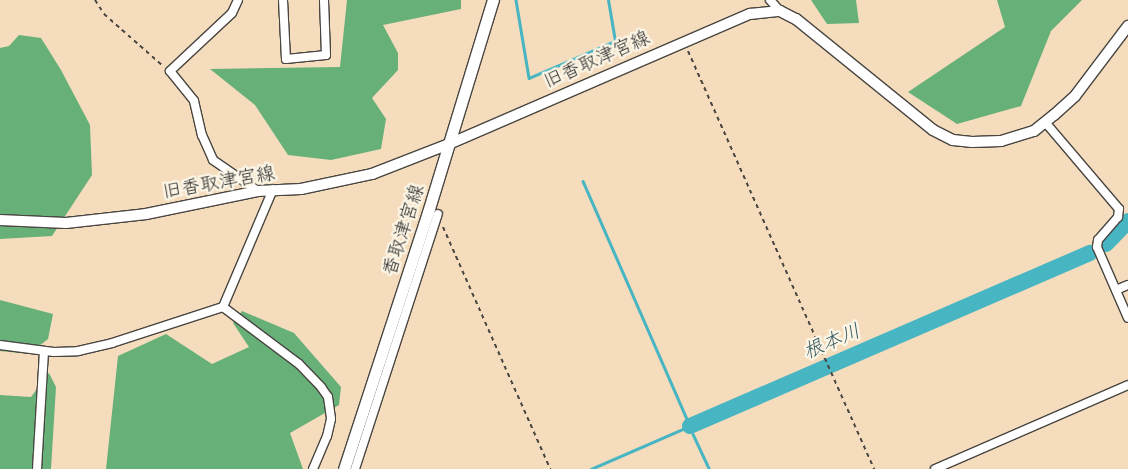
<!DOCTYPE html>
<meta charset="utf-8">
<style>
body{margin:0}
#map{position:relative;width:1128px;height:469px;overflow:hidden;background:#f4dcbd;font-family:Mynerve,"Klee One",sans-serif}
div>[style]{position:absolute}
.forest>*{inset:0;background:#67b178}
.stream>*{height:2.5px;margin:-1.25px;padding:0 1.25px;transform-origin:1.25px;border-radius:1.25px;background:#47b5c2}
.river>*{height:16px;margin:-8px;padding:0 8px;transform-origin:8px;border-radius:8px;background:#47b5c2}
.path>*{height:2px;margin-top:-1px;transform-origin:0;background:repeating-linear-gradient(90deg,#494641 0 4px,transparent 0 8px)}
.roads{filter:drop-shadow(1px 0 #494641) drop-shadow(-1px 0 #494641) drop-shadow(0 1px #494641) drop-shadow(0 -1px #494641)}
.minor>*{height:8px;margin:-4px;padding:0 4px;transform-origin:4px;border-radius:4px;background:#fff}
.tertiary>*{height:10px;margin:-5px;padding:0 5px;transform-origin:5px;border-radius:5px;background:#fff}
.secondary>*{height:11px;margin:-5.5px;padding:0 5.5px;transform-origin:5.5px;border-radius:5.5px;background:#fff}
span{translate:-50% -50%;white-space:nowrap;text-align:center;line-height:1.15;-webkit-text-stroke:5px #fcf5e5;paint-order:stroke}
.street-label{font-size:19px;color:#2b2b2b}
.water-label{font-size:20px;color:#355b60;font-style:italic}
</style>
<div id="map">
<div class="forest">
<i style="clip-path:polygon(347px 0,461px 0,461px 9px,383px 25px,398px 53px,398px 70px,372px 98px,386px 119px,381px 149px,331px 160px,288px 155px,255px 105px,210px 69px,340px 67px)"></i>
<i style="clip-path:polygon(811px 0,856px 0,859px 23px,827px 24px)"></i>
<i style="clip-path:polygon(997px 0,1082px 0,1051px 31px,1021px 106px,957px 124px,908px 92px,1005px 27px)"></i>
<i style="clip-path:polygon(19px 35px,41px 38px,61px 70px,90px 125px,92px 175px,52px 236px,0 239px,0 48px,9px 46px)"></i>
<i style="clip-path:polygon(0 300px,53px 314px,48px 339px,29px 354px,0 351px)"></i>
<i style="clip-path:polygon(242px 311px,294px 333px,341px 387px,339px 405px,290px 433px,303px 469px,106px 469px,118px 356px,166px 334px,212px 364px,249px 347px,233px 323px)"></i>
<i style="clip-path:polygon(49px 373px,56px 387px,51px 469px,0 469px,0 395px,31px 397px)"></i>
</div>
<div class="stream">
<i style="left:516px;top:0;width:79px;rotate:80.5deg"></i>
<i style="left:529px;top:78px;width:94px;rotate:-23.3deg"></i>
<i style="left:615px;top:41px;width:42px;rotate:-99.7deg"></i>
<i style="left:583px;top:181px;width:262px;rotate:66.4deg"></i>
<i style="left:693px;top:434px;width:38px;rotate:65deg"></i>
<i style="left:591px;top:469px;width:108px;rotate:-23.5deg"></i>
</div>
<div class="river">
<i style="left:1106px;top:244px;width:32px;rotate:-46deg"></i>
<i style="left:690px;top:426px;width:436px;rotate:-23.4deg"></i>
</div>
<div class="path">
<i style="left:95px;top:0;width:17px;rotate:57deg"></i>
<i style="left:104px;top:14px;width:79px;rotate:41.4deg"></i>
<i style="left:688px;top:51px;width:458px;rotate:66deg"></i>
<i style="left:443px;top:227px;width:265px;rotate:66.1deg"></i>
</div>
<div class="roads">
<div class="minor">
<i style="left:238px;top:0;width:14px;rotate:115deg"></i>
<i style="left:232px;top:13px;width:85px;rotate:136.9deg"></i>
<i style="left:170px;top:71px;width:38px;rotate:51deg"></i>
<i style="left:194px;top:101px;width:35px;rotate:77deg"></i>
<i style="left:202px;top:135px;width:27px;rotate:66deg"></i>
<i style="left:213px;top:160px;width:55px;rotate:34.6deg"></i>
<i style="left:283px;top:0;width:59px;rotate:87.1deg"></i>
<i style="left:286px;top:59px;width:40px;rotate:-5.7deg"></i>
<i style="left:326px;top:55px;width:55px;rotate:-92.1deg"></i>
<i style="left:770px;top:0;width:15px;rotate:48deg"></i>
<i style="left:1045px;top:122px;width:114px;rotate:49.6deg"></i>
<i style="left:1119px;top:209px;width:8px;rotate:97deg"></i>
<i style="left:1118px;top:217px;width:30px;rotate:131deg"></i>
<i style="left:1098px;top:240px;width:7px;rotate:98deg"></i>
<i style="left:1097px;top:247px;width:77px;rotate:66.4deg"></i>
<i style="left:1116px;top:290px;width:13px;rotate:-23deg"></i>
<i style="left:223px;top:307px;width:95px;rotate:36.9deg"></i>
<i style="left:299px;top:364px;width:32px;rotate:46deg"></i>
<i style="left:321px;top:387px;width:12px;rotate:55deg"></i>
<i style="left:328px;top:397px;width:22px;rotate:82deg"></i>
<i style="left:331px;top:419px;width:17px;rotate:103deg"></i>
<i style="left:327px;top:436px;width:36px;rotate:113deg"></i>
<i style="left:0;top:345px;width:54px;rotate:7.4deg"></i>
<i style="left:54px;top:352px;width:24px;rotate:-2deg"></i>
<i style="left:78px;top:351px;width:35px;rotate:-13deg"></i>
<i style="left:112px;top:343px;width:117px;rotate:-18deg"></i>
<i style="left:223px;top:307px;width:128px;rotate:-67deg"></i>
<i style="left:37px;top:469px;width:118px;rotate:-86.6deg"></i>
<i style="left:355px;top:469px;width:268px;rotate:-72deg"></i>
<i style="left:935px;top:469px;width:210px;rotate:-23.5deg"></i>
</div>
<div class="tertiary">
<i style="left:0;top:220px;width:66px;rotate:2.6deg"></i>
<i style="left:66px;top:223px;width:81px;rotate:-6.4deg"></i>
<i style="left:146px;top:214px;width:114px;rotate:-11.6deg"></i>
<i style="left:258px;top:191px;width:43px;rotate:-2.7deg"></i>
<i style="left:301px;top:189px;width:73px;rotate:-11.9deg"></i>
<i style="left:372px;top:174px;width:83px;rotate:-21.3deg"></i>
<i style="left:449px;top:144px;width:328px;rotate:-23.4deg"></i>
<i style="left:750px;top:14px;width:30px;rotate:-6deg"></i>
<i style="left:780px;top:11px;width:18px;rotate:27deg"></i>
<i style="left:796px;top:19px;width:176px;rotate:39deg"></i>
<i style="left:933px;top:130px;width:22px;rotate:27deg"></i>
<i style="left:953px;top:140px;width:19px;rotate:6deg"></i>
<i style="left:972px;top:142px;width:29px;rotate:-2deg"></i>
<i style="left:1001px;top:141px;width:34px;rotate:-17deg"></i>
<i style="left:1034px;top:131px;width:26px;rotate:-39deg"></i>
<i style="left:1054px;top:115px;width:28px;rotate:-42deg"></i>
<i style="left:1075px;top:96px;width:88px;rotate:-52.9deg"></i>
</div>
<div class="secondary">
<i style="left:344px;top:469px;width:270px;rotate:-71.9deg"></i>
<i style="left:428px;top:212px;width:222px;rotate:-73deg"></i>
</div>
</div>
<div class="street-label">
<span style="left:597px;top:60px;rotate:-24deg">旧香取津宮線</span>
<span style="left:219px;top:183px;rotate:-10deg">旧香取津宮線</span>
<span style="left:404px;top:230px;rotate:-72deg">香取津宮線</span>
</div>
<div class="water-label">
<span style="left:832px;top:342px;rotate:-23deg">根本川</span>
</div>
</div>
